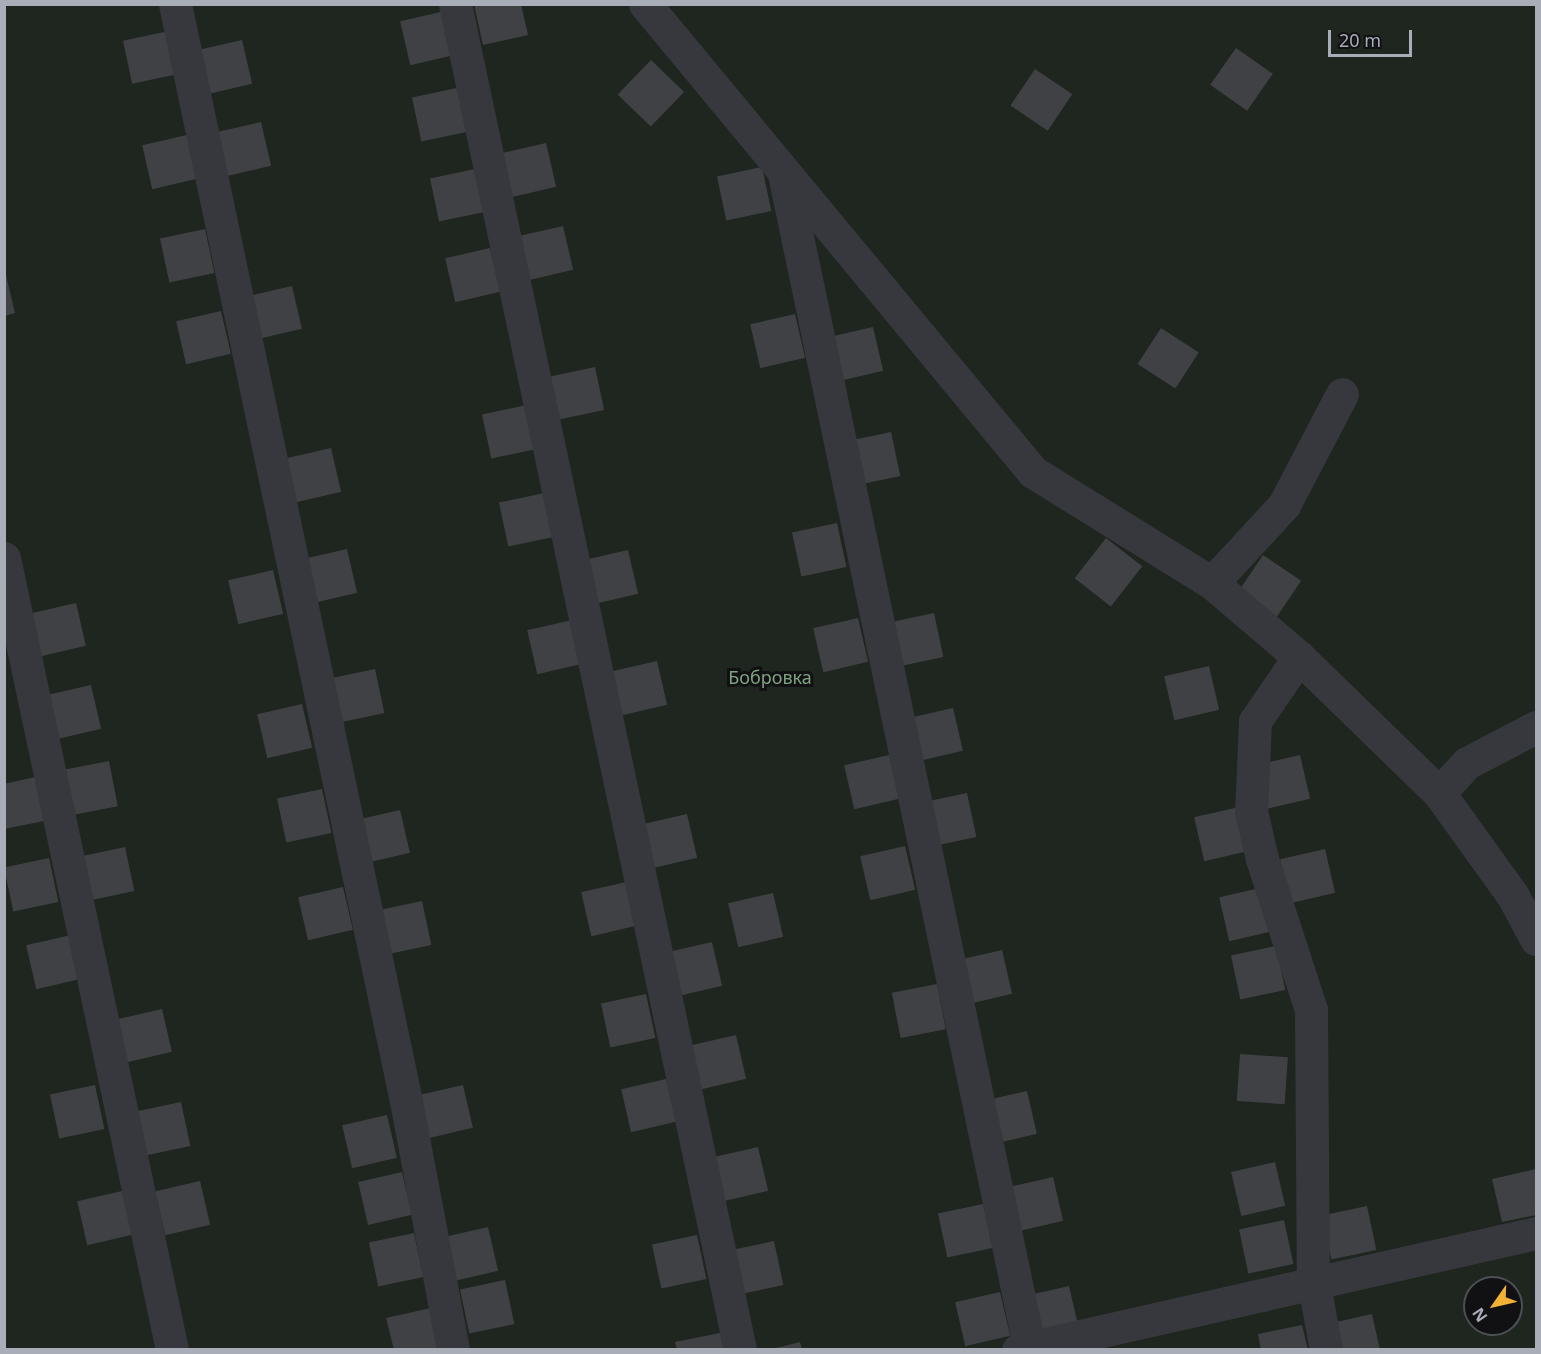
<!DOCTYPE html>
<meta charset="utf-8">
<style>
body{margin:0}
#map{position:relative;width:1541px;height:1354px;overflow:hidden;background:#161618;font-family:"Noto Sans",sans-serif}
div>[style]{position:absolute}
.green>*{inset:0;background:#1e261f}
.building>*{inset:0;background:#404145;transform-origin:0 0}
.minor>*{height:33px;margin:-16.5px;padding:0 16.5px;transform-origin:16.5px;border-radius:16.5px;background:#37383d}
span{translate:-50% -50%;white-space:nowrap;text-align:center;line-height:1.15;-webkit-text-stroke:6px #111113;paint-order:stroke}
.park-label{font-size:18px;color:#7fa381}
.frame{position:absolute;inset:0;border:6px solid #a8adb8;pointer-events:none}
.north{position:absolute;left:1463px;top:1276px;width:60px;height:60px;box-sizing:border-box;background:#111113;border:2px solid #4d4f55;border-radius:50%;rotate:236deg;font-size:16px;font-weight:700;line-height:24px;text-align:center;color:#a8adb8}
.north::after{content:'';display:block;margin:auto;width:21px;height:27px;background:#f2b134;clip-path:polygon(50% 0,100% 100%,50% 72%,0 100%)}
.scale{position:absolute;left:1328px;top:30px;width:84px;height:27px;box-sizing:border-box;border:3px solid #a8adb8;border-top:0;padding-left:8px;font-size:18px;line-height:21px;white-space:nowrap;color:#a8adb8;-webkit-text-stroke:4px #111113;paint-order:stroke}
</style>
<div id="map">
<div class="green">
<i style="clip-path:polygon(evenodd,5px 5px,1536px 5px,1536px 1349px,5px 1350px,5px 5px,1475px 1288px,1511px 1288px,1511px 1324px,1475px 1324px,1475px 1288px)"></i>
</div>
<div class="building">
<i style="clip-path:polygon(474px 4px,521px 4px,528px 35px,483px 45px)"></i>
<i style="left:445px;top:11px;width:45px;height:46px;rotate:77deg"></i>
<i style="left:169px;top:31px;width:44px;height:47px;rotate:78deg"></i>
<i style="left:242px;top:40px;width:45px;height:45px;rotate:77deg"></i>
<i style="left:1236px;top:48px;width:45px;height:45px;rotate:35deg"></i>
<i style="left:651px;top:60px;width:46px;height:48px;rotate:44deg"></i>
<i style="left:1035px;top:69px;width:45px;height:44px;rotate:34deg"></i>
<i style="left:457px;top:88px;width:45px;height:46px;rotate:78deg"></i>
<i style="left:261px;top:122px;width:45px;height:46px;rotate:77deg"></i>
<i style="left:187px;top:135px;width:45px;height:46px;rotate:77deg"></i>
<i style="left:546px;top:143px;width:45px;height:46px;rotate:77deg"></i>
<i style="left:762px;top:167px;width:45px;height:46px;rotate:78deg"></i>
<i style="left:475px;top:169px;width:44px;height:46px;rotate:78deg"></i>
<i style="left:563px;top:226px;width:45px;height:46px;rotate:77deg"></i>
<i style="left:205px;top:229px;width:45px;height:46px;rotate:78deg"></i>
<i style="left:490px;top:248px;width:45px;height:46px;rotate:77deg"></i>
<i style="clip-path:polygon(5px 271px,15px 313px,5px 316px)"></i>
<i style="left:292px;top:286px;width:44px;height:46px;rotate:77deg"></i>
<i style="left:221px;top:311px;width:44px;height:46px;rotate:77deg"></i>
<i style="left:795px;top:314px;width:45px;height:46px;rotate:77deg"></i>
<i style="left:873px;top:327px;width:45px;height:46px;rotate:77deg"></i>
<i style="left:1161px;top:328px;width:45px;height:43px;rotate:33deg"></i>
<i style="left:595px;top:367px;width:44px;height:46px;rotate:78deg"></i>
<i style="left:527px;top:405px;width:45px;height:46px;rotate:78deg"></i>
<i style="left:891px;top:432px;width:45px;height:46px;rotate:78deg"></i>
<i style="left:331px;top:448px;width:45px;height:46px;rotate:77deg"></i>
<i style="left:544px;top:493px;width:45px;height:46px;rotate:78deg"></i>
<i style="left:837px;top:523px;width:45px;height:46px;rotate:78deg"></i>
<i style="left:1106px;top:538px;width:46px;height:51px;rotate:38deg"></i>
<i style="left:347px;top:549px;width:45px;height:46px;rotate:77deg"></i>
<i style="left:628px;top:550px;width:45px;height:46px;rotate:77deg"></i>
<i style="left:1263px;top:555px;width:46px;height:44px;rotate:34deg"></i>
<i style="left:273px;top:570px;width:45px;height:46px;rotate:77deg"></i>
<i style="left:76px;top:603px;width:44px;height:46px;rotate:77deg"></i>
<i style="left:934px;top:613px;width:45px;height:46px;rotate:78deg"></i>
<i style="left:858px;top:618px;width:45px;height:46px;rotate:77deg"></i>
<i style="left:572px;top:620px;width:45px;height:46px;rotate:77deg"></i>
<i style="left:657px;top:661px;width:45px;height:46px;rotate:77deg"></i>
<i style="left:1209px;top:666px;width:45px;height:46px;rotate:77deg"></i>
<i style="left:375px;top:669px;width:45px;height:46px;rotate:78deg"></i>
<i style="left:91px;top:685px;width:45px;height:45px;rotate:77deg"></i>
<i style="left:302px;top:704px;width:45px;height:46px;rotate:77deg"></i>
<i style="left:953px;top:708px;width:44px;height:46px;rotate:77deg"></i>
<i style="left:889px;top:755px;width:45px;height:46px;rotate:77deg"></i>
<i style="left:1300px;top:755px;width:45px;height:46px;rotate:77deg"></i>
<i style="left:109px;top:761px;width:46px;height:46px;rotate:79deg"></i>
<i style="clip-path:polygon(35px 777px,44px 821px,4px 829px,4px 784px)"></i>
<i style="left:322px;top:789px;width:45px;height:46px;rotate:78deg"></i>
<i style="left:967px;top:793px;width:45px;height:46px;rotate:78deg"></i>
<i style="left:1239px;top:807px;width:45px;height:46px;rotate:77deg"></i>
<i style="left:400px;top:810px;width:44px;height:46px;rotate:77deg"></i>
<i style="left:687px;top:814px;width:45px;height:46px;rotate:77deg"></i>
<i style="left:905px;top:846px;width:45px;height:46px;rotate:77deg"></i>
<i style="left:125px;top:847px;width:45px;height:47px;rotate:78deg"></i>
<i style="left:1325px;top:849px;width:45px;height:46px;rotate:77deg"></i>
<i style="left:49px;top:858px;width:45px;height:46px;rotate:78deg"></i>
<i style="left:626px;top:882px;width:45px;height:46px;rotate:77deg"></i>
<i style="left:343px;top:887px;width:44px;height:46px;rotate:77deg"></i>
<i style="left:1264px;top:887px;width:45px;height:46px;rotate:77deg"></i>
<i style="left:773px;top:893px;width:45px;height:46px;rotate:77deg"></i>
<i style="left:422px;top:901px;width:45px;height:46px;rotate:78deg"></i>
<i style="left:71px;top:935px;width:45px;height:46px;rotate:77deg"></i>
<i style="left:712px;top:942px;width:45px;height:46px;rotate:77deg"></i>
<i style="left:1276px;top:946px;width:45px;height:46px;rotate:78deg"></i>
<i style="left:1002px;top:950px;width:45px;height:46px;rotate:77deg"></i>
<i style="left:937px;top:984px;width:46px;height:46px;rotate:79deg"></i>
<i style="left:646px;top:994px;width:45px;height:46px;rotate:78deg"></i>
<i style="left:162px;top:1009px;width:44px;height:46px;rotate:77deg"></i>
<i style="left:736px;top:1035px;width:45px;height:46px;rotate:77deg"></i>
<i style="left:1240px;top:1054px;width:48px;height:47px;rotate:4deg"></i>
<i style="left:666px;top:1079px;width:44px;height:46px;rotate:77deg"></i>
<i style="left:95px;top:1085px;width:45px;height:46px;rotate:78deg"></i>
<i style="left:463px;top:1085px;width:44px;height:46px;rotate:77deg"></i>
<i style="left:1027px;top:1091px;width:44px;height:46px;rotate:77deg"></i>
<i style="left:181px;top:1102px;width:45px;height:46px;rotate:78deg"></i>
<i style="left:387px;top:1115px;width:44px;height:46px;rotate:77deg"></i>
<i style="left:758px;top:1147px;width:45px;height:45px;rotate:77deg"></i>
<i style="left:1275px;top:1162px;width:45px;height:45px;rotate:77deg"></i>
<i style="clip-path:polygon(1536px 1169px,1536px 1215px,1502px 1222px,1492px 1179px)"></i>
<i style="left:402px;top:1172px;width:44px;height:45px;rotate:77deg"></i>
<i style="left:1053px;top:1177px;width:45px;height:46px;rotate:77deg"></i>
<i style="left:200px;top:1181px;width:45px;height:46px;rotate:77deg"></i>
<i style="left:122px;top:1191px;width:45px;height:46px;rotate:77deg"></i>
<i style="left:983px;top:1204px;width:45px;height:46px;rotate:78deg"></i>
<i style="left:1367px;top:1206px;width:45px;height:46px;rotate:78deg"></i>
<i style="left:1284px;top:1220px;width:45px;height:46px;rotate:78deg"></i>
<i style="left:488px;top:1227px;width:45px;height:46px;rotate:77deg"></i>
<i style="left:414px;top:1233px;width:45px;height:46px;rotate:78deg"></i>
<i style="left:697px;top:1235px;width:45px;height:46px;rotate:78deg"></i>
<i style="left:774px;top:1241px;width:45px;height:46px;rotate:78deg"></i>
<i style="left:505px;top:1280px;width:45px;height:46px;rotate:78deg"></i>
<i style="left:1069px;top:1286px;width:45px;height:46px;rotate:77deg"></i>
<i style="left:1000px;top:1292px;width:45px;height:46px;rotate:77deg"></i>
<i style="clip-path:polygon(431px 1308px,440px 1350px,394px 1350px,386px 1318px)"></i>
<i style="clip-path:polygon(1372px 1314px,1380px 1350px,1333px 1350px,1327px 1324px)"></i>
<i style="clip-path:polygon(1302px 1325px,1308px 1350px,1261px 1350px,1258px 1334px)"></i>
<i style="clip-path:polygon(720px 1333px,724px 1350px,677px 1350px,675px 1342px)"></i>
<i style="clip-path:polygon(800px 1342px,802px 1350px,772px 1350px,772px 1349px)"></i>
</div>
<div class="minor">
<i style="left:175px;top:4px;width:1121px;rotate:78.11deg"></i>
<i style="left:406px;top:1101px;width:253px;rotate:79.3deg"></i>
<i style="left:455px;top:4px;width:1376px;rotate:78.04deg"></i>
<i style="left:645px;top:4px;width:608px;rotate:50.34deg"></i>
<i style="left:1033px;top:472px;width:211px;rotate:31.8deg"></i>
<i style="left:1212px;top:583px;width:114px;rotate:40.4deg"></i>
<i style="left:1299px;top:657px;width:195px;rotate:44.2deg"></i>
<i style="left:1439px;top:793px;width:127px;rotate:54.3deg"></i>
<i style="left:1513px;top:896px;width:49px;rotate:61.9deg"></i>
<i style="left:784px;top:174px;width:1201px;rotate:78.19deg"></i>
<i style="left:4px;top:558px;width:810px;rotate:78.02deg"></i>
<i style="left:1212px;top:583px;width:106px;rotate:-47.3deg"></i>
<i style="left:1284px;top:505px;width:125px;rotate:-62.4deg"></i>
<i style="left:1299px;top:657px;width:78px;rotate:124.5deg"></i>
<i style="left:1255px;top:721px;width:90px;rotate:92.5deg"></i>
<i style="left:1251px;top:811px;width:49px;rotate:77.1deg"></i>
<i style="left:1262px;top:859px;width:159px;rotate:72deg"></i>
<i style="left:1311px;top:1010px;width:269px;rotate:89.6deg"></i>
<i style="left:1313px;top:1279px;width:72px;rotate:79.6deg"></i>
<i style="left:1439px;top:793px;width:41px;rotate:-47deg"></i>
<i style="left:1467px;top:763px;width:78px;rotate:-27.6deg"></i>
<i style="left:1018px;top:1350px;width:531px;rotate:-12.73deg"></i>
</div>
<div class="park-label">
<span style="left:770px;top:677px">Бобровка</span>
</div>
<div class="frame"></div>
<div class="north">N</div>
<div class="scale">20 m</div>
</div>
